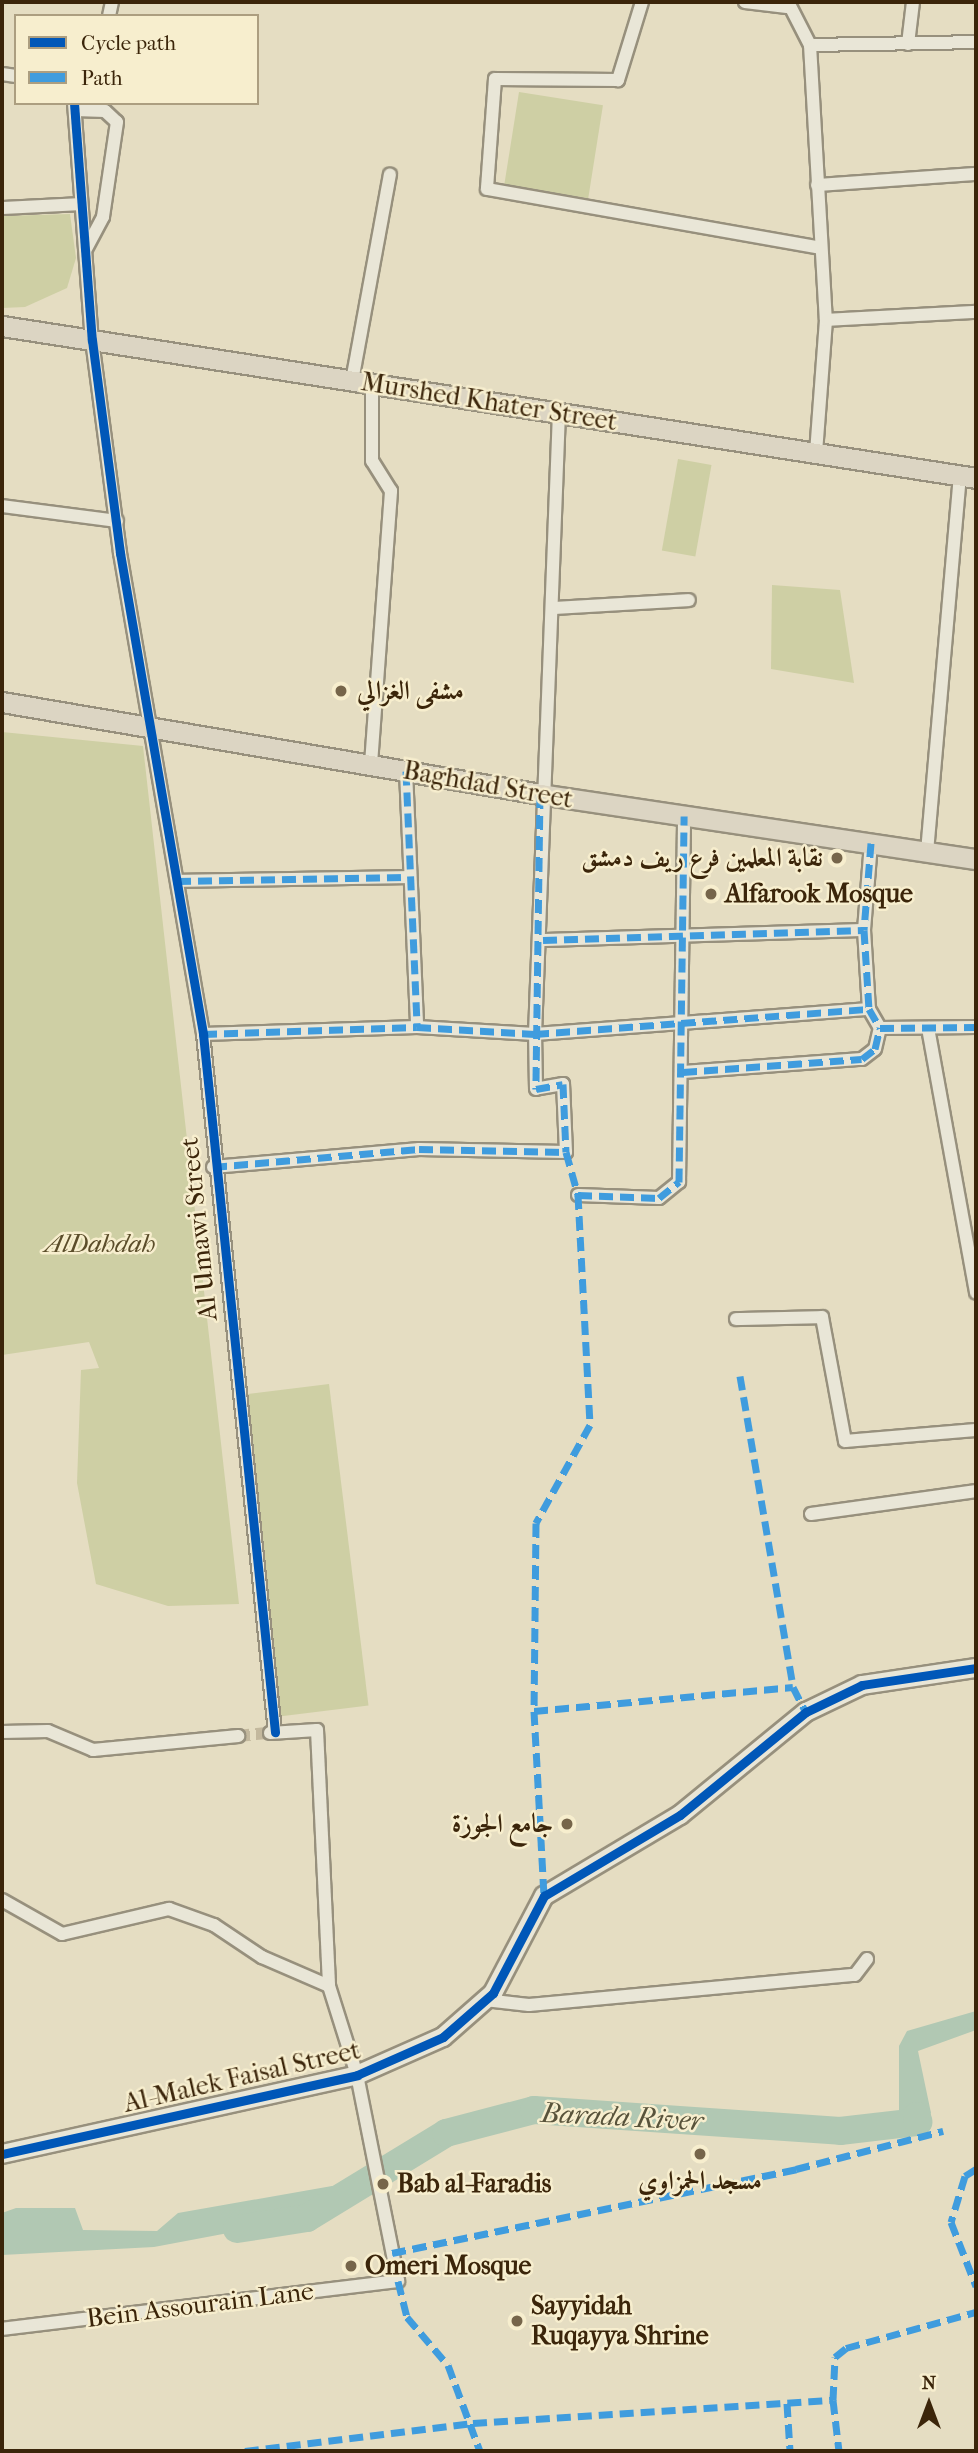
<!DOCTYPE html>
<meta charset="utf-8">
<style>
body{margin:0}
#map{position:relative;width:978px;height:2453px;overflow:hidden;background:#e5ddc2;font-family:"IM FELL French Canon",Amiri,serif}
div>[style]{position:absolute}
.green>*{inset:0;background:#cecfa4;transform-origin:0 0}
.water>*{inset:0;background:#b1c8b3}
.river>*{height:28px;margin:-14px;padding:0 14px;transform-origin:14px;border-radius:14px;background:#b1c8b3}
.street-tunnel>*{height:12px;margin-top:-6px;transform-origin:0;background:repeating-linear-gradient(90deg,#c3b89d 0 12px,transparent 0 18px)}
.roads{filter:drop-shadow(2px 0 #97907d) drop-shadow(-2px 0 #97907d) drop-shadow(0 2px #97907d) drop-shadow(0 -2px #97907d)}
.street>*{height:12px;margin:-6px;padding:0 6px;transform-origin:6px;border-radius:6px;background:#e9e6d7}
.secondary>*{height:18px;margin:-9px;padding:0 9px;transform-origin:9px;border-radius:9px;background:#e9e6d7}
.primary>*{height:19px;margin:-9.5px;padding:0 9.5px;transform-origin:9.5px;border-radius:9.5px;background:#dcd5c3}
.quiet>*{height:7px;margin-top:-3.5px;transform-origin:0;background:repeating-linear-gradient(90deg,#3f9cde 0 14px,transparent 0 21px)}
.cycleway>*{height:9px;margin:-4.5px;padding:0 4.5px;transform-origin:4.5px;border-radius:4.5px;background:#0057b8}
.dots>*{width:19px;height:19px;translate:-50% -50%;box-sizing:border-box;border:4px solid #f7eece;border-radius:50%}
span{translate:-50% -50%;white-space:nowrap;text-align:center;line-height:1.15;-webkit-text-stroke:5px #f7eece;paint-order:stroke}
.street-label{font-size:26px;color:#3b250a}
.poi-label{font-size:26px;color:#3b250a;font-weight:700}
.left{translate:0 -50%;text-align:left}
.right{translate:-100% -50%;text-align:right}
.park-label{font-size:26px;color:#5b4d2a;font-style:italic}
.water-label{font-size:28px;color:#58533b;font-style:italic}
.frame{position:absolute;inset:0;border:4px solid #3b250a;pointer-events:none}
.legend{position:absolute;left:14px;top:14px;width:245px;height:91px;box-sizing:border-box;background:#f7eece;border:2px solid #ac9e80;margin:0;padding:9px 12px;list-style:none;font-size:21px;color:#3b250a}
.legend li{display:flex;align-items:center;gap:14px;height:35px}
.legend b{width:35px;border:2px solid #ac9e80}
.north{position:absolute;left:894px;top:2369px;width:70px;height:70px;-webkit-text-stroke:5px #f7eece;paint-order:stroke;rotate:0deg;font-size:19px;font-weight:700;line-height:28px;text-align:center;color:#3b250a}
.north::after{content:'';display:block;margin:auto;width:24px;height:32px;background:#3b250a;clip-path:polygon(50% 0,100% 100%,50% 72%,0 100%)}
</style>
<div id="map">
<div class="green">
<i style="left:519px;top:92px;width:85px;height:94px;rotate:9deg"></i>
<i style="clip-path:polygon(70px 214px,76px 258px,67px 288px,25px 307px,2px 308px,2px 216px)"></i>
<i style="left:678px;top:459px;width:34px;height:93px;rotate:10deg"></i>
<i style="clip-path:polygon(772px 585px,840px 590px,854px 683px,771px 669px)"></i>
<i style="clip-path:polygon(2px 732px,143px 746px,239px 1604px,168px 1606px,96px 1584px,77px 1483px,81px 1370px,99px 1368px,89px 1342px,2px 1355px)"></i>
<i style="left:329px;top:1384px;width:324px;height:92px;rotate:83deg"></i>
</div>
<div class="water">
<i style="clip-path:polygon(976px 2011px,976px 2030px,918px 2051px,931px 2113px,918px 2122px,885px 2125px,899px 2114px,899px 2046px,907px 2031px)"></i>
<i style="clip-path:polygon(332px 2186px,345px 2195px,307px 2218px,154px 2247px,2px 2255px,2px 2213px,16px 2208px,75px 2208px,83px 2230px,157px 2231px,178px 2213px)"></i>
</div>
<div class="river">
<i style="left:237px;top:2229px;width:71px;rotate:-8.9deg"></i>
<i style="left:307px;top:2218px;width:163px;rotate:-31.4deg"></i>
<i style="left:446px;top:2133px;width:91px;rotate:-14.6deg"></i>
<i style="left:534px;top:2110px;width:307px;rotate:3.9deg"></i>
<i style="left:840px;top:2131px;width:79px;rotate:-6.6deg"></i>
<i style="left:918px;top:2122px;width:6px;rotate:-99deg"></i>
</div>
<div class="street-tunnel">
<i style="left:238px;top:1736px;width:31px;rotate:-6deg"></i>
</div>
<div class="roads">
<div class="street">
<i style="left:642px;top:2px;width:82px;rotate:107.1deg"></i>
<i style="left:618px;top:80px;width:123px;rotate:-179.5deg"></i>
<i style="left:495px;top:79px;width:110px;rotate:94.2deg"></i>
<i style="left:487px;top:189px;width:338px;rotate:10deg"></i>
<i style="left:745px;top:2px;width:42px;rotate:6.8deg"></i>
<i style="left:788px;top:2px;width:48px;rotate:62.9deg"></i>
<i style="left:810px;top:45px;width:275px;rotate:86.7deg"></i>
<i style="left:826px;top:320px;width:133px;rotate:94.3deg"></i>
<i style="left:109px;top:16px;width:14px;rotate:-78deg"></i>
<i style="left:908px;top:44px;width:42px;rotate:-83.2deg"></i>
<i style="left:810px;top:45px;width:166px;rotate:-1deg"></i>
<i style="left:2px;top:74px;width:14px;rotate:8deg"></i>
<i style="left:74px;top:103px;width:238px;rotate:85.7deg"></i>
<i style="left:92px;top:340px;width:215px;rotate:82.5deg"></i>
<i style="left:120px;top:553px;width:488px;rotate:80.2deg"></i>
<i style="left:203px;top:1034px;width:702px;rotate:84.11deg"></i>
<i style="left:75px;top:110px;width:30px;rotate:2deg"></i>
<i style="left:105px;top:111px;width:16px;rotate:43deg"></i>
<i style="left:117px;top:122px;width:96px;rotate:98.4deg"></i>
<i style="left:103px;top:217px;width:36px;rotate:118deg"></i>
<i style="left:817px;top:185px;width:159px;rotate:-4deg"></i>
<i style="left:2px;top:208px;width:79px;rotate:-2.9deg"></i>
<i style="left:826px;top:320px;width:150px;rotate:-3.1deg"></i>
<i style="left:352px;top:381px;width:210px;rotate:-79.6deg"></i>
<i style="left:2px;top:506px;width:116px;rotate:7.4deg"></i>
<i style="left:556px;top:608px;width:133px;rotate:-3.4deg"></i>
<i style="left:371px;top:764px;width:274px;rotate:-85.8deg"></i>
<i style="left:391px;top:491px;width:36px;rotate:-122deg"></i>
<i style="left:372px;top:461px;width:77px;rotate:-90deg"></i>
<i style="left:406px;top:771px;width:256px;rotate:87.5deg"></i>
<i style="left:871px;top:843px;width:87px;rotate:94.6deg"></i>
<i style="left:864px;top:930px;width:79px;rotate:86.4deg"></i>
<i style="left:869px;top:1009px;width:22px;rotate:60deg"></i>
<i style="left:927px;top:852px;width:377px;rotate:-85deg"></i>
<i style="left:177px;top:881px;width:229px;rotate:-1deg"></i>
<i style="left:543px;top:940px;width:321px;rotate:-1.8deg"></i>
<i style="left:880px;top:1028px;width:96px;rotate:-0.6deg"></i>
<i style="left:928px;top:1028px;width:269px;rotate:79.7deg"></i>
<i style="left:203px;top:1034px;width:214px;rotate:-1.9deg"></i>
<i style="left:417px;top:1027px;width:118px;rotate:3.4deg"></i>
<i style="left:535px;top:1034px;width:335px;rotate:-4.3deg"></i>
<i style="left:683px;top:1072px;width:179px;rotate:-4.2deg"></i>
<i style="left:862px;top:1059px;width:16px;rotate:-38deg"></i>
<i style="left:875px;top:1049px;width:22px;rotate:-77deg"></i>
<i style="left:213px;top:1167px;width:207px;rotate:-5deg"></i>
<i style="left:419px;top:1149px;width:147px;rotate:1.2deg"></i>
<i style="left:566px;top:1152px;width:68px;rotate:-92.5deg"></i>
<i style="left:563px;top:1084px;width:27px;rotate:170deg"></i>
<i style="left:536px;top:1089px;width:55px;rotate:-91deg"></i>
<i style="left:535px;top:1034px;width:621px;rotate:-87.79deg"></i>
<i style="left:578px;top:1195px;width:81px;rotate:2.1deg"></i>
<i style="left:659px;top:1198px;width:26px;rotate:-39deg"></i>
<i style="left:679px;top:1182px;width:366px;rotate:-89.2deg"></i>
<i style="left:736px;top:1319px;width:86px;rotate:-1.3deg"></i>
<i style="left:822px;top:1317px;width:126px;rotate:79.5deg"></i>
<i style="left:845px;top:1441px;width:131px;rotate:-4.8deg"></i>
<i style="left:811px;top:1514px;width:167px;rotate:-7.9deg"></i>
<i style="left:2px;top:1732px;width:46px;rotate:-1.2deg"></i>
<i style="left:48px;top:1731px;width:49px;rotate:22.9deg"></i>
<i style="left:93px;top:1750px;width:146px;rotate:-5.5deg"></i>
<i style="left:270px;top:1733px;width:47px;rotate:-3.7deg"></i>
<i style="left:317px;top:1730px;width:256px;rotate:87.3deg"></i>
<i style="left:2px;top:1900px;width:69px;rotate:29.5deg"></i>
<i style="left:62px;top:1934px;width:110px;rotate:-13.2deg"></i>
<i style="left:169px;top:1909px;width:48px;rotate:19.6deg"></i>
<i style="left:214px;top:1925px;width:58px;rotate:33.7deg"></i>
<i style="left:262px;top:1957px;width:73px;rotate:23.4deg"></i>
<i style="left:329px;top:1986px;width:93px;rotate:72.5deg"></i>
<i style="left:357px;top:2075px;width:210px;rotate:78.7deg"></i>
<i style="left:398px;top:2281px;width:399px;rotate:173.1deg"></i>
<i style="left:485px;top:2000px;width:44px;rotate:6.5deg"></i>
<i style="left:529px;top:2005px;width:327px;rotate:-5.3deg"></i>
<i style="left:855px;top:1975px;width:20px;rotate:-53deg"></i>
</div>
<div class="secondary">
<i style="left:2px;top:2154px;width:364px;rotate:-12.5deg"></i>
<i style="left:357px;top:2075px;width:94px;rotate:-23.8deg"></i>
<i style="left:443px;top:2037px;width:67px;rotate:-41.3deg"></i>
<i style="left:493px;top:1993px;width:110px;rotate:-62.3deg"></i>
<i style="left:544px;top:1896px;width:158px;rotate:-30.8deg"></i>
<i style="left:680px;top:1815px;width:163px;rotate:-39.3deg"></i>
<i style="left:806px;top:1712px;width:62px;rotate:-25.7deg"></i>
<i style="left:862px;top:1685px;width:115px;rotate:-8.5deg"></i>
</div>
<div class="primary">
<i style="left:2px;top:326px;width:986px;rotate:8.87deg"></i>
<i style="left:2px;top:702px;width:546px;rotate:9.7deg"></i>
<i style="left:540px;top:794px;width:441px;rotate:8.5deg"></i>
</div>
</div>
<div class="quiet">
<i style="left:406px;top:771px;width:256px;rotate:87.5deg"></i>
<i style="left:540px;top:794px;width:295px;rotate:90.8deg"></i>
<i style="left:536px;top:1089px;width:27px;rotate:-10deg"></i>
<i style="left:563px;top:1084px;width:68px;rotate:87.5deg"></i>
<i style="left:566px;top:1152px;width:45px;rotate:74.4deg"></i>
<i style="left:578px;top:1195px;width:230px;rotate:87deg"></i>
<i style="left:590px;top:1425px;width:112px;rotate:118.9deg"></i>
<i style="left:536px;top:1523px;width:188px;rotate:90.6deg"></i>
<i style="left:534px;top:1711px;width:185px;rotate:86.9deg"></i>
<i style="left:871px;top:843px;width:87px;rotate:94.6deg"></i>
<i style="left:864px;top:930px;width:79px;rotate:86.4deg"></i>
<i style="left:869px;top:1009px;width:22px;rotate:60deg"></i>
<i style="left:177px;top:881px;width:229px;rotate:-1deg"></i>
<i style="left:543px;top:940px;width:321px;rotate:-1.8deg"></i>
<i style="left:880px;top:1028px;width:96px;rotate:-0.6deg"></i>
<i style="left:203px;top:1034px;width:214px;rotate:-1.9deg"></i>
<i style="left:417px;top:1027px;width:118px;rotate:3.4deg"></i>
<i style="left:535px;top:1034px;width:335px;rotate:-4.3deg"></i>
<i style="left:683px;top:1072px;width:179px;rotate:-4.2deg"></i>
<i style="left:862px;top:1059px;width:16px;rotate:-38deg"></i>
<i style="left:875px;top:1049px;width:22px;rotate:-77deg"></i>
<i style="left:213px;top:1167px;width:207px;rotate:-5deg"></i>
<i style="left:419px;top:1149px;width:147px;rotate:1.2deg"></i>
<i style="left:578px;top:1195px;width:81px;rotate:2.1deg"></i>
<i style="left:659px;top:1198px;width:26px;rotate:-39deg"></i>
<i style="left:679px;top:1182px;width:366px;rotate:-89.2deg"></i>
<i style="left:740px;top:1376px;width:315px;rotate:80.3deg"></i>
<i style="left:534px;top:1711px;width:260px;rotate:-5.3deg"></i>
<i style="left:793px;top:1687px;width:28px;rotate:63deg"></i>
<i style="left:976px;top:2169px;width:13px;rotate:148deg"></i>
<i style="left:965px;top:2176px;width:48px;rotate:106.9deg"></i>
<i style="left:951px;top:2222px;width:69px;rotate:68.7deg"></i>
<i style="left:392px;top:2253px;width:413px;rotate:-11.7deg"></i>
<i style="left:796px;top:2169px;width:152px;rotate:-14.5deg"></i>
<i style="left:398px;top:2281px;width:37px;rotate:76deg"></i>
<i style="left:407px;top:2317px;width:63px;rotate:49.5deg"></i>
<i style="left:448px;top:2365px;width:92px;rotate:69.6deg"></i>
<i style="left:833px;top:2400px;width:51px;rotate:83.3deg"></i>
<i style="left:787px;top:2403px;width:48px;rotate:86.4deg"></i>
<i style="left:245px;top:2451px;width:230px;rotate:-7deg"></i>
<i style="left:473px;top:2423px;width:361px;rotate:-3.7deg"></i>
<i style="left:833px;top:2400px;width:43px;rotate:-87.3deg"></i>
<i style="left:835px;top:2357px;width:14px;rotate:-39deg"></i>
<i style="left:846px;top:2348px;width:135px;rotate:-15.5deg"></i>
</div>
<div class="cycleway">
<i style="left:74px;top:103px;width:238px;rotate:85.7deg"></i>
<i style="left:92px;top:340px;width:215px;rotate:82.5deg"></i>
<i style="left:120px;top:553px;width:488px;rotate:80.2deg"></i>
<i style="left:203px;top:1034px;width:702px;rotate:84.11deg"></i>
<i style="left:2px;top:2154px;width:364px;rotate:-12.5deg"></i>
<i style="left:357px;top:2075px;width:94px;rotate:-23.8deg"></i>
<i style="left:443px;top:2037px;width:67px;rotate:-41.3deg"></i>
<i style="left:493px;top:1993px;width:110px;rotate:-62.3deg"></i>
<i style="left:544px;top:1896px;width:158px;rotate:-30.8deg"></i>
<i style="left:680px;top:1815px;width:163px;rotate:-39.3deg"></i>
<i style="left:806px;top:1712px;width:62px;rotate:-25.7deg"></i>
<i style="left:862px;top:1685px;width:115px;rotate:-8.5deg"></i>
</div>
<div class="dots">
<i style="left:341px;top:691px;background:#76654a"></i>
<i style="left:837px;top:858px;background:#76654a"></i>
<i style="left:711px;top:894px;background:#76654a"></i>
<i style="left:567px;top:1824px;background:#76654a"></i>
<i style="left:700px;top:2154px;background:#76654a"></i>
<i style="left:383px;top:2184px;background:#76654a"></i>
<i style="left:351px;top:2266px;background:#76654a"></i>
<i style="left:517px;top:2321px;background:#76654a"></i>
</div>
<div class="street-label">
<span style="left:489px;top:402px;rotate:9deg">Murshed Khater Street</span>
<span style="left:488px;top:785px;rotate:10deg">Baghdad Street</span>
<span style="left:199px;top:1229px;rotate:-96deg">Al Umawi Street</span>
<span style="left:242px;top:2077px;rotate:-13deg">Al-Malek Faisal Street</span>
<span style="left:200px;top:2305px;rotate:-7deg">Bein Assourain Lane</span>
</div>
<div class="poi-label">
<span class="left" style="left:357px;top:691px">مشفى الغزالي</span>
<span class="right" style="left:823px;top:858px">نقابة المعلمين فرع ريف دمشق</span>
<span class="left" style="left:725px;top:894px">Alfarook Mosque</span>
<span class="right" style="left:553px;top:1824px">جامع الجوزة</span>
<span style="left:700px;top:2181px">مسجد الحمزاوي</span>
<span class="left" style="left:397px;top:2184px">Bab al-Faradis</span>
<span class="left" style="left:365px;top:2266px">Omeri Mosque</span>
<span class="left" style="left:531px;top:2321px">Sayyidah<br>Ruqayya Shrine</span>
</div>
<div class="park-label">
<span style="left:100px;top:1244px">AlDahdah</span>
</div>
<div class="water-label">
<span style="left:622px;top:2117px;rotate:3deg">Barada River</span>
</div>
<div class="frame"></div>
<ul class="legend">
<li><b style="height:9px;background:#0057b8"></b>Cycle path</li>
<li><b style="height:9px;background:#3f9cde"></b>Path</li>
</ul>
<div class="north">N</div>
</div>
